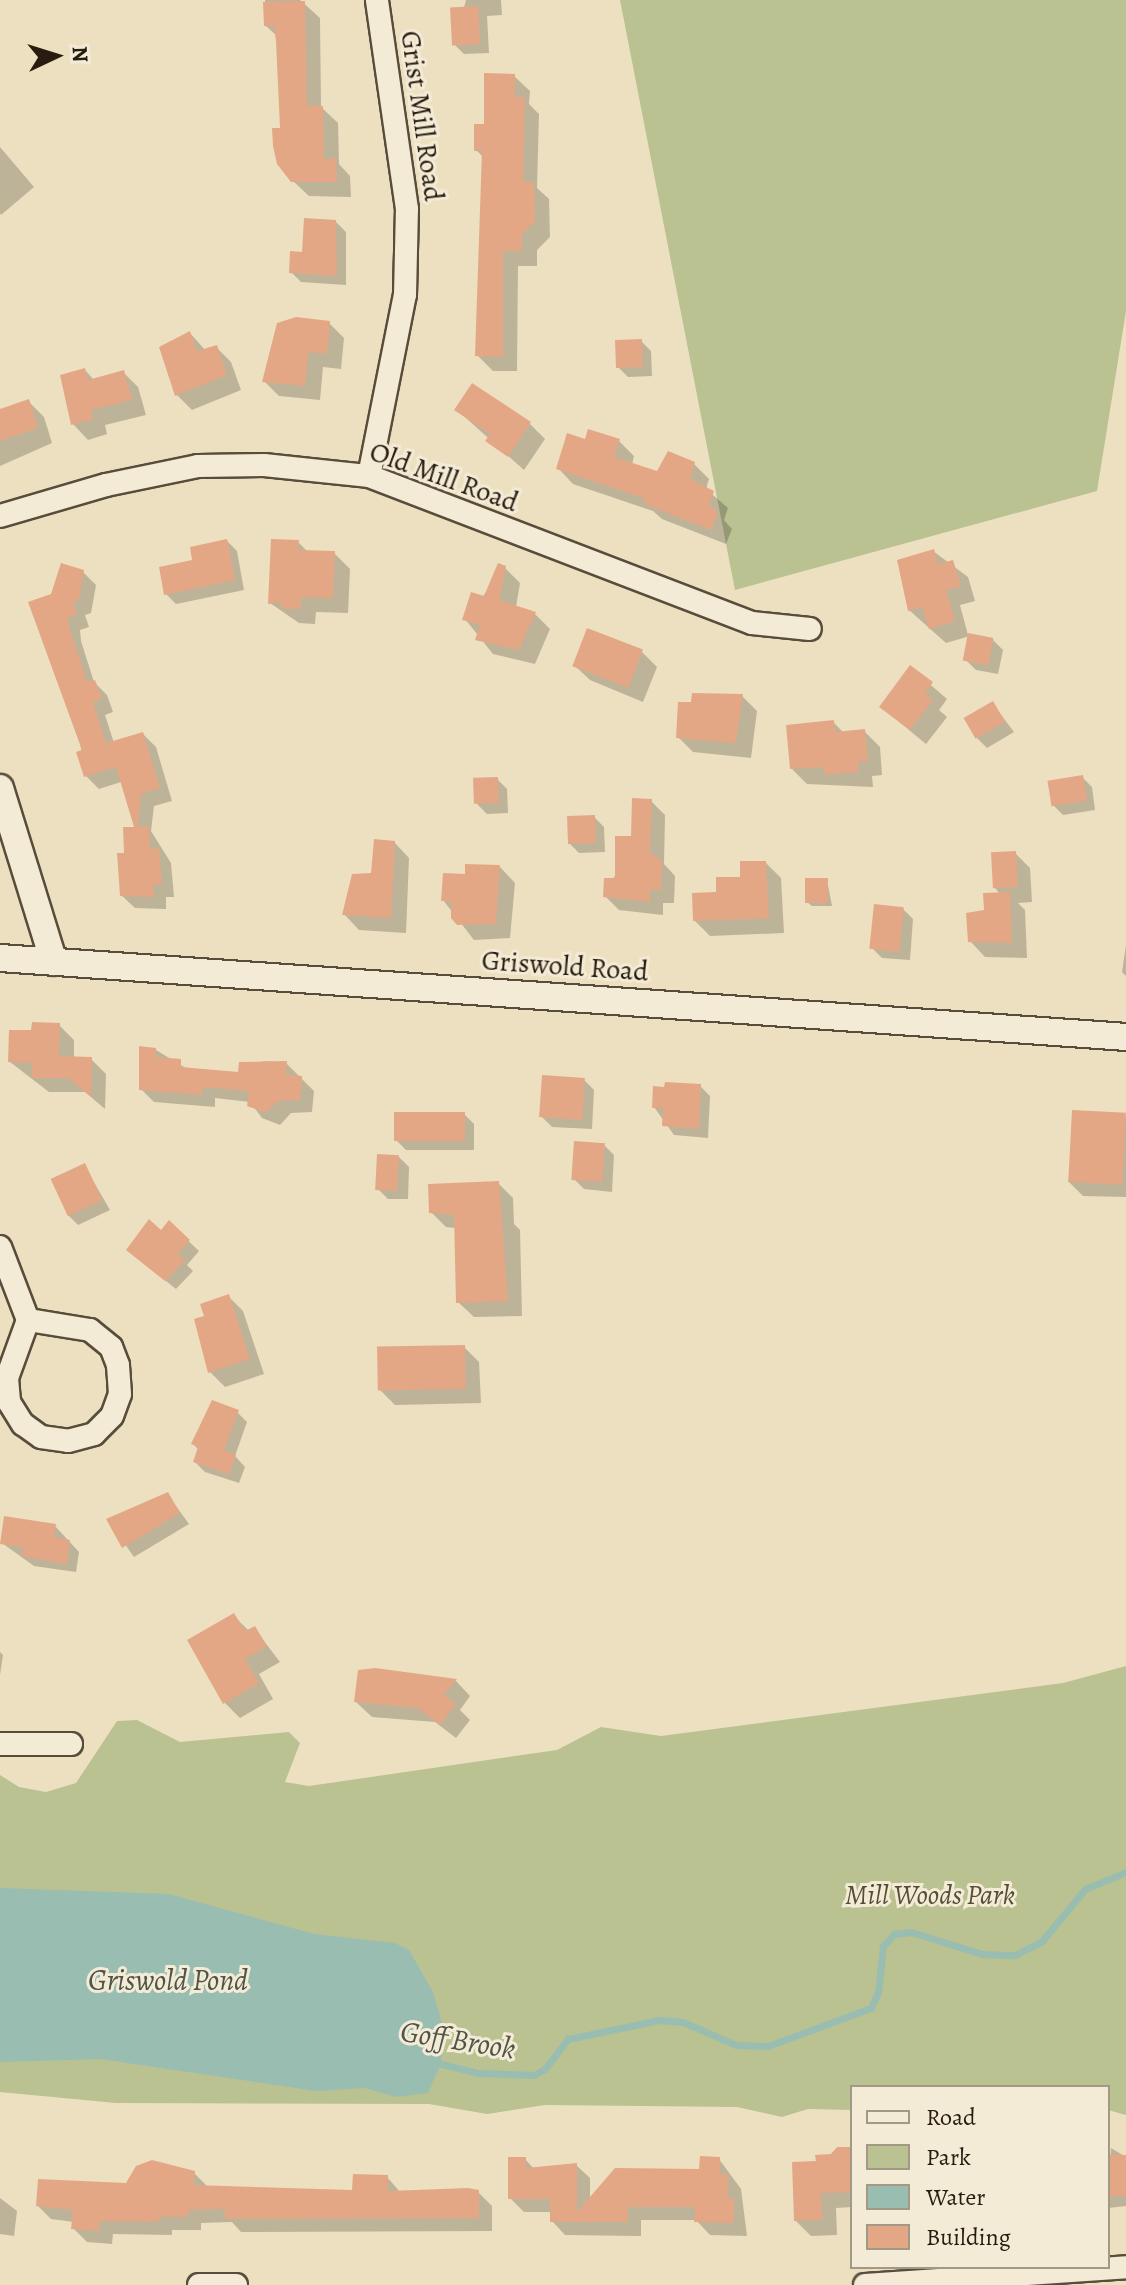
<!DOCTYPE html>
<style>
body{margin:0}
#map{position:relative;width:1126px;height:2285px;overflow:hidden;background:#ede0c0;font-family:Alegreya,serif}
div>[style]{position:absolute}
.green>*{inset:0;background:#bac291}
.water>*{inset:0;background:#99bdb1}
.shadow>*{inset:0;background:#0003}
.stream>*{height:7px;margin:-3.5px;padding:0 3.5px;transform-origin:3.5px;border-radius:3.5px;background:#99bdb1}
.building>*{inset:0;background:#e4a786;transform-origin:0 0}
.roads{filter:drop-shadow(2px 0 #584d3b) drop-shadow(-2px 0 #584d3b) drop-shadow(0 2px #584d3b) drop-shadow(0 -2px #584d3b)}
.minor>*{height:22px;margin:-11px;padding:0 11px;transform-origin:11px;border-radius:11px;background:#f3ebd6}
.tertiary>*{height:26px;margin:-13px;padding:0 13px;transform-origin:13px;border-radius:13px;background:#f3ebd6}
span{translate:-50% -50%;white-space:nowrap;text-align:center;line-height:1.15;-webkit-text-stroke:6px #f3ebd6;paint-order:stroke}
.street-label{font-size:28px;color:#271c0f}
.park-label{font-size:28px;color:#534e36;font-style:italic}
.water-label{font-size:30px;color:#4f5448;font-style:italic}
.legend{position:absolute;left:850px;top:2085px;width:260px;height:184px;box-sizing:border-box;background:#f3ebd6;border:2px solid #a19886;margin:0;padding:10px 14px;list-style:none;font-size:24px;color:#271c0f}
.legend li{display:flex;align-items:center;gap:16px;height:40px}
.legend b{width:40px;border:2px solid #a19886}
.north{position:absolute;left:16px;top:16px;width:80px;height:80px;-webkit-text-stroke:6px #f3ebd6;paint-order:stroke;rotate:86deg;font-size:22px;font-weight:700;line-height:32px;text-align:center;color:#271c0f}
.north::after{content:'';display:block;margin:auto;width:28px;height:36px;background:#271c0f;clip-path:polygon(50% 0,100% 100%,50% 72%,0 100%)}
</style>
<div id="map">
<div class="green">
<i style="clip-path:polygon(620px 0,1126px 0,1126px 311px,1097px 491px,735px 590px)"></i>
<i style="clip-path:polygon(1126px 1666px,1126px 2115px,1108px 2110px,1108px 2087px,852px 2087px,852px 2110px,808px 2109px,782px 2117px,737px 2107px,545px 2105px,487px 2114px,429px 2104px,116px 2103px,0 2092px,0 1775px,19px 1787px,46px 1792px,76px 1783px,117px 1721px,137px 1720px,180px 1742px,289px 1732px,300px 1743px,285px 1782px,309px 1786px,557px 1750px,601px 1727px,661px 1736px,1063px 1683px)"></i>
</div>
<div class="water">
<i style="clip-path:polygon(0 1888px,169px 1894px,314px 1934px,395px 1943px,409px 1950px,433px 1992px,443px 2027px,441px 2064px,428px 2093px,396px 2097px,365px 2088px,316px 2091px,100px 2059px,0 2062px)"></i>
</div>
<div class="shadow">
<i style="clip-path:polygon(265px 0,300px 0,320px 18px,321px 107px,338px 123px,339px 164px,350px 176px,351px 197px,309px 196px,293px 181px,282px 130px,277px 36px,266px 26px)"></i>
<i style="clip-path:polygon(466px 0,501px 0,502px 15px,487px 16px,489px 53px,464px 54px,454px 44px)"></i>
<i style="clip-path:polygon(514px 76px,530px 91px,529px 104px,539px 114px,537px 188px,549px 199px,550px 237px,537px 250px,537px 266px,518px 266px,517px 371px,493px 371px,477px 355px,484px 158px,476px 150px)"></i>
<i style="clip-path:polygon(0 147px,34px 187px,1px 215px,0 213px)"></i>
<i style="clip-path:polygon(336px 222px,346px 232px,346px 285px,301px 282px,291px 272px)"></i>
<i style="clip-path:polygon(329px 323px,344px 338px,341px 369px,323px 367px,320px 400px,279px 396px,264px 381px)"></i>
<i style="clip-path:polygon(190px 333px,206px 351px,216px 347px,231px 362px,241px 390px,192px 410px,177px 395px,161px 348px)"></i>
<i style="clip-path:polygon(641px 341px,651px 351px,652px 376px,628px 377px,618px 367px)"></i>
<i style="clip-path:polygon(85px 370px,94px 380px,123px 372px,138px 387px,146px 415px,105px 425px,107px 434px,88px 440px,73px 424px)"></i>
<i style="clip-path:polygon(28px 401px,44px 417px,52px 443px,0 466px,0 411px)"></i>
<i style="clip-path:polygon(457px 410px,530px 424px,545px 439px,524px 470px)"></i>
<i style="clip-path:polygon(619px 441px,634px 456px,632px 465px,658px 474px,694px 464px,709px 479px,706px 489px,728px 508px,724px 520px,732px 529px,726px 544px,662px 519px,653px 511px,573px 484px,558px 468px,587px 442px)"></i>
<i style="clip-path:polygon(227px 541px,237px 551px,244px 590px,176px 604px,166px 594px,195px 561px)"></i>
<i style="clip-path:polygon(298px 542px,308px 552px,334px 553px,350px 569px,348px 613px,316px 612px,315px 624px,299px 623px,270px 603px)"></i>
<i style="clip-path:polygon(933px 551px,968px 577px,975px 601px,960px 605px,968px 635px,993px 640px,1003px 650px,998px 674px,976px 670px,966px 660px,970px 636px,946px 643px,909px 610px)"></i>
<i style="clip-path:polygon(505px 568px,520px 583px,516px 607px,535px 614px,550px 629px,535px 664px,493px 654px,465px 619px)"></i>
<i style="clip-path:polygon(83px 572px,96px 585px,91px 613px,85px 615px,89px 627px,80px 630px,81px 641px,94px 682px,107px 695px,113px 712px,105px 715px,114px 743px,143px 734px,156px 747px,172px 801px,154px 806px,151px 831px,171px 863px,174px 897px,166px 897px,166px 909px,135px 908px,121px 895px,126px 855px,136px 829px,121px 782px,99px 789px,86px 776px,53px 596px)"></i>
<i style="clip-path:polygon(642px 652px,657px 667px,643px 702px,590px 680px,574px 665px)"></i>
<i style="clip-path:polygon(911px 668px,947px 699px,939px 710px,947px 717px,926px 744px,881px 707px)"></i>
<i style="clip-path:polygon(742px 696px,757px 711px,751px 758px,693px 752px,678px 737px)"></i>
<i style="clip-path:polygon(993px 704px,1014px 732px,987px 748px,977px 738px)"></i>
<i style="clip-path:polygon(833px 722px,844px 733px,864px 731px,880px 747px,882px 775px,872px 776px,873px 787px,807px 784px,792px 769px)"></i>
<i style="clip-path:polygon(1082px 777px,1092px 787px,1095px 810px,1063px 815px,1053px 805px)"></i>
<i style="clip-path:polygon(497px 779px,507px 789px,508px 813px,487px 814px,477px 804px)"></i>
<i style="clip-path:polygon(651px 801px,665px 815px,664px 864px,675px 876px,674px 903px,663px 903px,663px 915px,619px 910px,605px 896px)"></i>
<i style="clip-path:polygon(594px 817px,604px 827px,605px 852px,579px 853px,569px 843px)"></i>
<i style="clip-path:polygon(394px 842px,409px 858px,406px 933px,359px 930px,344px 914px)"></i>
<i style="clip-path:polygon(1015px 853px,1030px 868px,1032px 902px,1018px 903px,1025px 910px,1027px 958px,985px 957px,970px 941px,1001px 895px,995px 888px)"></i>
<i style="clip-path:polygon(766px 863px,781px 878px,784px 933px,710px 936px,694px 920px,718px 894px)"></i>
<i style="clip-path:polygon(500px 867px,515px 883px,510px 938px,474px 940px,443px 900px,467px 876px)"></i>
<i style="clip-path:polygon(827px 880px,832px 906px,812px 906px,807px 902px)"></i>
<i style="clip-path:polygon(903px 909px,913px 919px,910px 960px,882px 958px,872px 948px)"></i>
<i style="clip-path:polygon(1126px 945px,1126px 976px,1122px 972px)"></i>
<i style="clip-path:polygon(59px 1025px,74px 1040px,74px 1058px,91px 1059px,106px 1074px,105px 1109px,85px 1092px,49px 1092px,10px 1062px)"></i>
<i style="clip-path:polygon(156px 1050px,189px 1070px,240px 1075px,263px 1067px,263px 1061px,286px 1063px,314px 1091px,312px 1112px,291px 1113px,280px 1125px,262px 1118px,250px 1102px,215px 1098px,215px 1107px,154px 1102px,141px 1089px)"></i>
<i style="clip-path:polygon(584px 1080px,594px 1090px,592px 1129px,552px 1127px,542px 1117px)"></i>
<i style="clip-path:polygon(700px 1086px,710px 1096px,708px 1138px,674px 1135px,654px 1107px)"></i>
<i style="clip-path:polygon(464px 1114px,474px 1124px,474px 1150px,406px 1150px,396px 1140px)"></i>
<i style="clip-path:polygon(1126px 1116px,1126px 1197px,1083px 1196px,1068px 1181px)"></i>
<i style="clip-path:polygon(604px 1145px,614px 1155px,612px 1192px,584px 1189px,574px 1179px)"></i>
<i style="clip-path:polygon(399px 1157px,409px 1167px,408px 1199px,388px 1199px,378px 1189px)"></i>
<i style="clip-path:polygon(84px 1165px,110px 1210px,78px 1225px,68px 1215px)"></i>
<i style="clip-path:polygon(498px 1183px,513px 1198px,514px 1224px,520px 1230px,522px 1316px,474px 1317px,458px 1302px,456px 1228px,446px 1227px,431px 1212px)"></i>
<i style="clip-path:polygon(169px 1223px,199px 1251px,187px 1265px,193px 1271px,176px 1289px,138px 1259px)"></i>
<i style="clip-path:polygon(228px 1296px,243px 1311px,264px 1374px,225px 1387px,210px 1372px,207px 1317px)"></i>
<i style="clip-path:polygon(464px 1347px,479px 1362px,481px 1403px,395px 1405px,380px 1390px)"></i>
<i style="clip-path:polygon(237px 1412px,247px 1422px,235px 1456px,245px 1467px,239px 1483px,205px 1472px,195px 1462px,199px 1450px,193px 1444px)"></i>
<i style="clip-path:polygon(168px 1495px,189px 1524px,134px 1557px,108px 1520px)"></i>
<i style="clip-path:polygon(55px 1526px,79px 1552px,76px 1572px,34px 1566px,2px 1543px)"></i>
<i style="clip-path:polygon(234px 1616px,249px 1631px,254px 1628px,280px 1662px,259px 1674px,273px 1699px,240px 1718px,225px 1703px)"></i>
<i style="clip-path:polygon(0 1652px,3px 1655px,0 1675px)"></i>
<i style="clip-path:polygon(360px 1672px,456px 1681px,470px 1696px,460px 1710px,470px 1720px,456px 1738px,435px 1722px,372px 1717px,356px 1702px)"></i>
<i style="clip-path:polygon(1111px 2148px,1126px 2157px,1126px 2206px,1108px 2208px)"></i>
<i style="clip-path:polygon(852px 2149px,852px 2207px,836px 2208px,837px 2235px,811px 2236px,796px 2221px,818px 2163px)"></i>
<i style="clip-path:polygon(525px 2159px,534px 2169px,576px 2165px,590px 2178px,590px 2200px,701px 2171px,719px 2159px,741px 2189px,747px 2236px,710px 2235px,696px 2220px,641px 2220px,641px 2236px,565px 2235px,552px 2221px,552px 2212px,524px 2212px,510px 2198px)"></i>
<i style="clip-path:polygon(160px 2162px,166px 2168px,194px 2173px,207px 2186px,354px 2192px,387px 2177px,401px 2193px,478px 2192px,492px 2206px,492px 2231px,241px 2232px,232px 2222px,201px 2223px,201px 2230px,172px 2230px,172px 2235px,113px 2234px,112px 2244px,87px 2242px,73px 2228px,74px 2222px,51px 2219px,38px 2206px,127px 2185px,137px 2168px)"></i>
<i style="clip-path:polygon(0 2198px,17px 2211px,14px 2236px,0 2234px)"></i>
</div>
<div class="stream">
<i style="left:433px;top:2062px;width:46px;rotate:13.7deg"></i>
<i style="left:478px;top:2073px;width:56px;rotate:2deg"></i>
<i style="left:534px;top:2075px;width:13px;rotate:-29deg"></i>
<i style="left:545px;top:2069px;width:38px;rotate:-53deg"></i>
<i style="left:568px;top:2039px;width:93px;rotate:-11.8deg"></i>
<i style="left:659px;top:2020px;width:24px;rotate:5deg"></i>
<i style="left:683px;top:2022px;width:58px;rotate:23.5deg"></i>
<i style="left:736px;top:2045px;width:32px;rotate:2deg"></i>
<i style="left:768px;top:2046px;width:110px;rotate:-20.3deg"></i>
<i style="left:871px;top:2008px;width:17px;rotate:-66deg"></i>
<i style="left:878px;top:1992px;width:46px;rotate:-83.8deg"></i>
<i style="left:883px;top:1946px;width:16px;rotate:-47deg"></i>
<i style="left:894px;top:1934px;width:17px;rotate:-7deg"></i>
<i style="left:911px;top:1932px;width:74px;rotate:17.2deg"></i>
<i style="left:982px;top:1954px;width:33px;rotate:2deg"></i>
<i style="left:1015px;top:1955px;width:30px;rotate:-27deg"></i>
<i style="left:1042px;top:1941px;width:67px;rotate:-50.4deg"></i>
<i style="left:1085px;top:1889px;width:44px;rotate:-22.5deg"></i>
</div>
<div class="building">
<i style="clip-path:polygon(305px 1px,307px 106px,323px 106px,324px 159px,336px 158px,337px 182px,291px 182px,277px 164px,273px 146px,272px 128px,280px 128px,276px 41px,274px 26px,264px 26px,263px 2px)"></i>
<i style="left:478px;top:6px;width:38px;height:28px;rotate:87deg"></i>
<i style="clip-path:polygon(484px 73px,515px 74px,515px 97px,525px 97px,523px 182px,534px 182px,535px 222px,522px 234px,522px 251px,503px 251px,503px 357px,475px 356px,482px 151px,474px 151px,474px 124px,484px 124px)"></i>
<i style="clip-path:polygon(304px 218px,336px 220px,337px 276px,289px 273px,290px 251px,302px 252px)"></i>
<i style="clip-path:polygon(296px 317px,330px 321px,327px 354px,308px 352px,305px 386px,262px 382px,277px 323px)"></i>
<i style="clip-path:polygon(190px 331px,197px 351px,217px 345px,227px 375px,175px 396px,159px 347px)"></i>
<i style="left:642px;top:339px;width:28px;height:27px;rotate:88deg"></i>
<i style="clip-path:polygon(85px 368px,88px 380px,124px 370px,132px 400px,91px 410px,93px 419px,71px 425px,60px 375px)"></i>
<i style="clip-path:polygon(472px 383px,531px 422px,508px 457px,485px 441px,490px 434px,454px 410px)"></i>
<i style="clip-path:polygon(29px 399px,38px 428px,0 441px,0 409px)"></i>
<i style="clip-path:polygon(588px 429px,620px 439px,614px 457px,657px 471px,668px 451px,695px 462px,690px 479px,714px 491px,709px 505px,718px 512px,711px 530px,644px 504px,646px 499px,556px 469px,567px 433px,585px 439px)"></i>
<i style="clip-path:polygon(227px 539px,235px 580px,164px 595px,159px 567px,192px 560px,190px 547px)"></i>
<i style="clip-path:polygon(271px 539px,299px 540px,298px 550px,335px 551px,333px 598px,301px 597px,301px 609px,281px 609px,281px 602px,268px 604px)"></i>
<i style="clip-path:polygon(934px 549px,938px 564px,953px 560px,961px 586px,946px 590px,955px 621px,929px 629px,922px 607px,908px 611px,897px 560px)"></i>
<i style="clip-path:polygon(61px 563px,84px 570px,79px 600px,73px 602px,77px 614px,68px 617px,69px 627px,87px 682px,95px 680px,102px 699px,93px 702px,106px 743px,143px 732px,160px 788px,141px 794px,138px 826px,149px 826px,150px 849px,159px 848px,162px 884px,153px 885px,154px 897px,120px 896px,117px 853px,124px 853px,123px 827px,134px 827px,116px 767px,84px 777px,76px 752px,82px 750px,28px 602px,51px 594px)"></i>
<i style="clip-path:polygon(498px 563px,506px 566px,499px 600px,536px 612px,519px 650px,475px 640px,480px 625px,462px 620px,471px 592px,484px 596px)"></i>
<i style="left:587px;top:628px;width:60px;height:41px;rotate:21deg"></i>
<i style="left:968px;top:633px;width:26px;height:28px;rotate:11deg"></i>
<i style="clip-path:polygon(910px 665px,933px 682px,925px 694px,933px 700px,910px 730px,879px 707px)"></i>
<i style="clip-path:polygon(692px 693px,743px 694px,736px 743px,676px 738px,678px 702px,691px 702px)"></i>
<i style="left:993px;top:701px;width:24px;height:34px;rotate:60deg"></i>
<i style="clip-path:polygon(834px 720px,835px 732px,865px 729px,868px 761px,858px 762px,859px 772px,824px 775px,823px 767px,790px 769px,786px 725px)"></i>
<i style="left:1083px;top:775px;width:26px;height:36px;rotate:81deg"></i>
<i style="left:498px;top:777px;width:26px;height:25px;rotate:88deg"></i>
<i style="clip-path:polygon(632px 798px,652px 799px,650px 853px,662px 860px,661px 890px,650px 890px,650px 902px,603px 897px,604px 878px,615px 878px,615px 836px,631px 836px)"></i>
<i style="left:595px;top:815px;width:28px;height:28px;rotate:88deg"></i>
<i style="clip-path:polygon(374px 839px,395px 841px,391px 918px,342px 915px,352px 874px,371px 873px)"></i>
<i style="left:1016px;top:851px;width:36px;height:25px;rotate:87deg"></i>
<i style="clip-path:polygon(740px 861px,766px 861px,769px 918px,693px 921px,692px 893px,716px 892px,716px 877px,740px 877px)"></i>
<i style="clip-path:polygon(465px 864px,500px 865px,496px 924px,457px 925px,451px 918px,451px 901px,441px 901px,443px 873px,465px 874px)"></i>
<i style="left:805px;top:878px;width:23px;height:25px"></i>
<i style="clip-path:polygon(1010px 892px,1012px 943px,968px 942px,966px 913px,984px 910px,983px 893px)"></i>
<i style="left:874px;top:904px;width:30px;height:45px;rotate:6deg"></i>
<i style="clip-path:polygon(32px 1022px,60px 1023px,59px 1056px,92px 1057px,91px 1097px,68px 1078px,32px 1078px,32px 1063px,8px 1062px,9px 1030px,31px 1030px)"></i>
<i style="clip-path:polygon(139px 1046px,156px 1048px,156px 1057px,181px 1059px,181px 1067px,238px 1072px,239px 1062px,287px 1061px,286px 1075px,302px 1076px,300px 1100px,278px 1101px,266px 1113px,247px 1106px,249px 1091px,203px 1087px,202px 1095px,139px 1090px)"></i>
<i style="left:542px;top:1075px;width:43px;height:42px;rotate:4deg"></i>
<i style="clip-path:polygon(665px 1082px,701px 1084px,699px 1129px,662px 1126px,663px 1108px,652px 1108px,653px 1086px,664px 1087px)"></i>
<i style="left:1072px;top:1110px;width:54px;height:72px;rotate:3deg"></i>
<i style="left:394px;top:1112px;width:71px;height:29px"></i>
<i style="left:574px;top:1141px;width:31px;height:39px;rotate:4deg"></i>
<i style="left:377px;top:1154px;width:22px;height:36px;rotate:3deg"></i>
<i style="left:85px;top:1163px;width:41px;height:38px;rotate:65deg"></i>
<i style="clip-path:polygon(499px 1181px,508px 1301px,456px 1303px,454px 1215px,429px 1213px,428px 1184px)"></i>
<i style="clip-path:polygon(149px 1219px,161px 1230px,169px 1220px,190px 1240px,178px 1254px,185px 1260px,165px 1281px,126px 1250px)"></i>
<i style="clip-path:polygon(229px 1294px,250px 1359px,208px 1373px,194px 1319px,204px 1316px,200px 1304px)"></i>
<i style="left:465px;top:1345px;width:44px;height:88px;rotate:89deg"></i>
<i style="clip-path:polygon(212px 1400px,239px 1410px,224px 1450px,236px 1455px,229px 1474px,193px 1462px,198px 1447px,191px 1444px)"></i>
<i style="clip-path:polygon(168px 1492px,180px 1513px,122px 1548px,106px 1519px)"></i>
<i style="clip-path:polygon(4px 1516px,56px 1524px,54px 1537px,70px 1540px,67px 1564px,22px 1556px,23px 1547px,0 1544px)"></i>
<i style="clip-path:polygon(234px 1613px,245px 1631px,255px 1626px,267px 1646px,245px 1659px,259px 1683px,223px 1704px,187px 1640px)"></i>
<i style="clip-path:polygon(375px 1668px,457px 1679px,444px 1695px,456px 1704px,440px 1725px,418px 1708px,354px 1702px,358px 1670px)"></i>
<i style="clip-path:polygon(837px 2147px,852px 2147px,852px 2192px,821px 2193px,822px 2220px,794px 2221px,792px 2162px,816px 2161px,815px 2155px,831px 2154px)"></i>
<i style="left:1126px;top:2155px;width:41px;height:18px;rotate:90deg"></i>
<i style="clip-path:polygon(700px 2156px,720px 2157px,720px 2174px,728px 2174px,728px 2198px,734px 2198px,734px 2223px,694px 2222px,695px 2207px,628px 2207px,628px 2222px,550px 2222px,550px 2199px,508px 2199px,508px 2157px,526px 2157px,526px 2168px,577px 2163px,577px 2212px,615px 2168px,699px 2169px)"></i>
<i style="clip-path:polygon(152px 2160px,195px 2171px,194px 2185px,352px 2190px,353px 2174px,388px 2175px,388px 2191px,468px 2188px,479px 2190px,479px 2218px,225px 2219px,225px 2209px,189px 2210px,188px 2217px,159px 2217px,159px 2222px,100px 2221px,99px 2231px,71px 2229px,73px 2210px,36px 2206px,38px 2179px,126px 2183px,136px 2166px)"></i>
</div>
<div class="roads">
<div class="minor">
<i style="left:369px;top:476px;width:185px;rotate:-78.8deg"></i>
<i style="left:405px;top:295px;width:86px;rotate:-88.7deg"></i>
<i style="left:407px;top:209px;width:211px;rotate:-98.2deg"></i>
<i style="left:0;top:516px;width:110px;rotate:-16.3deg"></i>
<i style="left:106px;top:485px;width:94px;rotate:-11.7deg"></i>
<i style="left:198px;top:466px;width:66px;rotate:-0.9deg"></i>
<i style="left:264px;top:465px;width:106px;rotate:6deg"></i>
<i style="left:369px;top:476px;width:410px;rotate:21deg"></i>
<i style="left:752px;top:623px;width:58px;rotate:5.9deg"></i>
<i style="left:0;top:1247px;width:78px;rotate:69deg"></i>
<i style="left:28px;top:1320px;width:62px;rotate:109.9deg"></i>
<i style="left:7px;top:1378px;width:24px;rotate:85deg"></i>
<i style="left:9px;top:1402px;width:26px;rotate:58deg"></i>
<i style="left:23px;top:1424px;width:22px;rotate:36deg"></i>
<i style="left:41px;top:1437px;width:27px;rotate:8deg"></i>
<i style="left:68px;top:1441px;width:27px;rotate:-15deg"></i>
<i style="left:94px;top:1434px;width:25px;rotate:-45deg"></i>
<i style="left:112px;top:1416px;width:23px;rotate:-70deg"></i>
<i style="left:120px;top:1394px;width:29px;rotate:-94deg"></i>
<i style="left:118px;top:1365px;width:19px;rotate:-111deg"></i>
<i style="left:111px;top:1347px;width:27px;rotate:-141deg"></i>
<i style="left:90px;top:1330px;width:63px;rotate:-170.8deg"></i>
<i style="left:0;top:1744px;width:71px"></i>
<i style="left:199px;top:2285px;width:37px"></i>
<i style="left:865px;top:2285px;width:262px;rotate:-3.9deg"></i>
</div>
<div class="tertiary">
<i style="left:0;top:788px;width:182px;rotate:72.8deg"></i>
<i style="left:0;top:958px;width:1129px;rotate:4.01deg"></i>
</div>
</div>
<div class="street-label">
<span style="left:422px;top:116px;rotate:82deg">Grist Mill Road</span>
<span style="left:444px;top:477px;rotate:20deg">Old Mill Road</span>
<span style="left:565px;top:966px;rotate:4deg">Griswold Road</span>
</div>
<div class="park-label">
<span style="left:930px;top:1895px">Mill Woods Park</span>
</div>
<div class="water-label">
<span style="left:168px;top:1980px">Griswold Pond</span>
<span style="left:458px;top:2040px;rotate:9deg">Goff Brook</span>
</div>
<ul class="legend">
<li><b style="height:10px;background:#f3ebd6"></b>Road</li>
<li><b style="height:22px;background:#bac291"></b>Park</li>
<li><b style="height:22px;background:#99bdb1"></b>Water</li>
<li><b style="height:22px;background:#e4a786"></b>Building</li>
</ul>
<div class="north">N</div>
</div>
